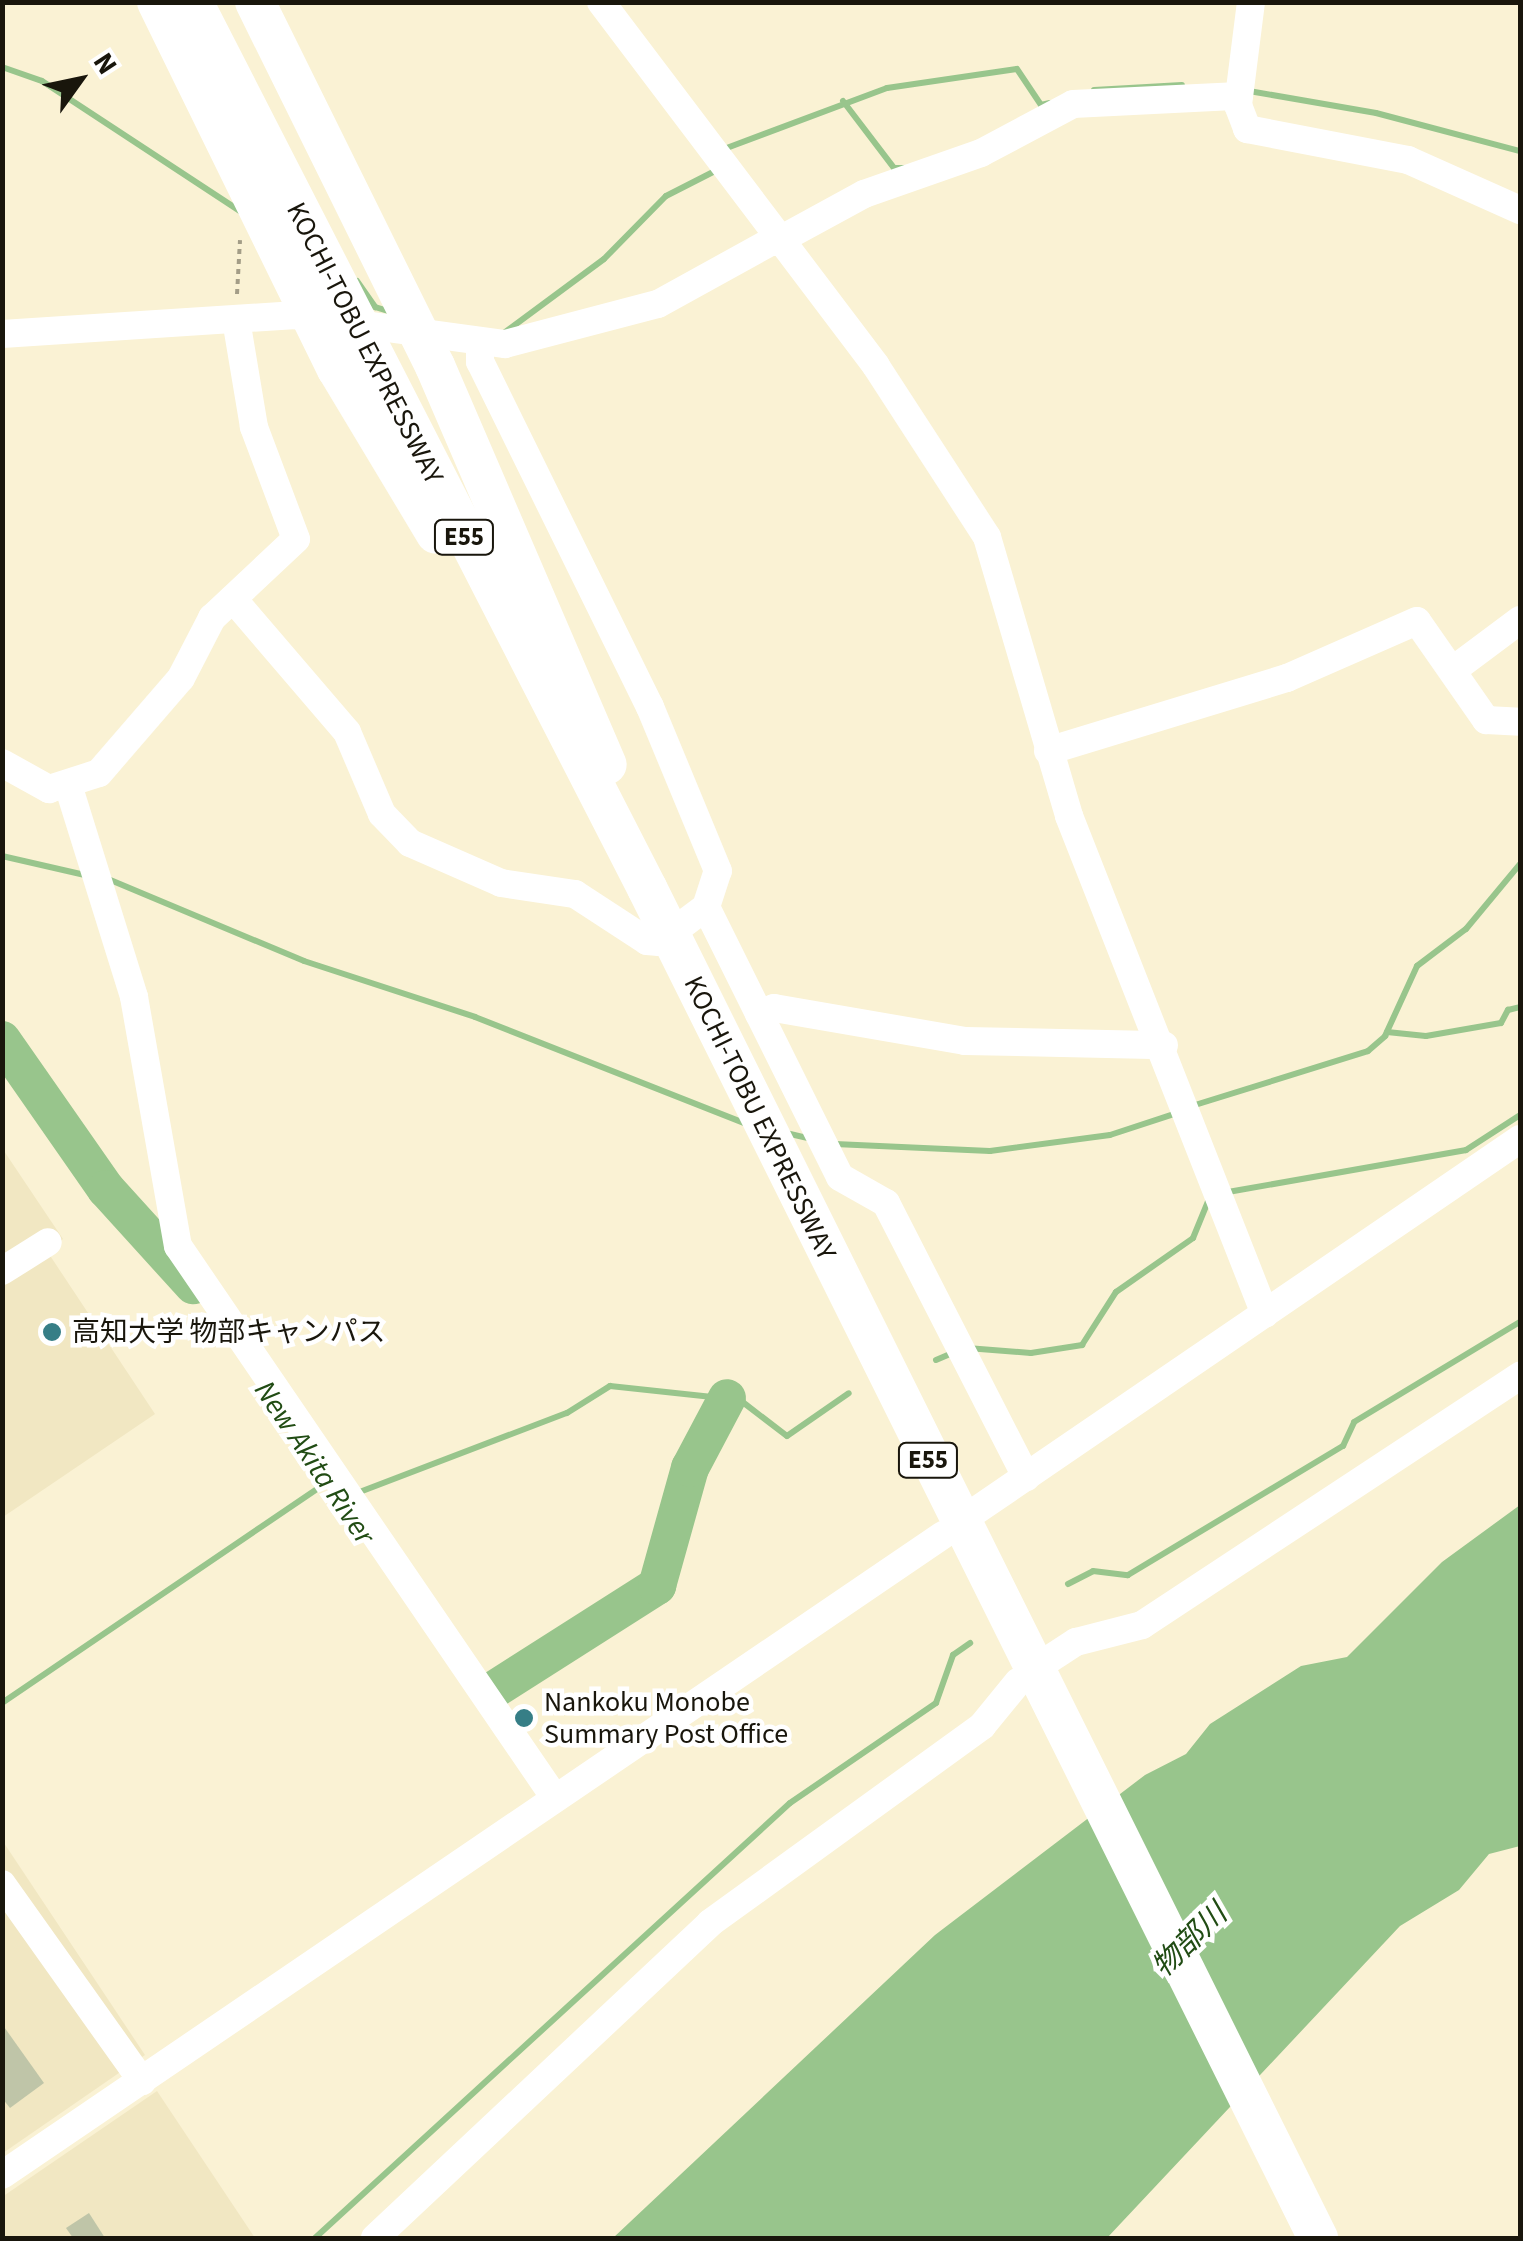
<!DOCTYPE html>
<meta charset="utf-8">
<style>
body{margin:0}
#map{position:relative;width:1523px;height:2241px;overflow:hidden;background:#faf2d4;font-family:"Source Sans 3","Noto Sans JP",sans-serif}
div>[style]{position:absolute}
.built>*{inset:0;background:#f1e7c2}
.water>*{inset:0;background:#98c58c}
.stream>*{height:6px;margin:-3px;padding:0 3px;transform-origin:3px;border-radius:3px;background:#98c58c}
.river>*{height:38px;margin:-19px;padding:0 19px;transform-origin:19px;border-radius:19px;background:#98c58c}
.building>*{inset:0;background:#bfc5a8}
.path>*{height:4px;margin-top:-2px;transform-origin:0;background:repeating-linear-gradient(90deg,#a39d87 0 5px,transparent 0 10px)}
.minor>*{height:28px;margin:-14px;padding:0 14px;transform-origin:14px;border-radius:14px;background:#fff}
.highway>*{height:40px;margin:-20px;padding:0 20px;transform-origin:20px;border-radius:20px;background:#fff}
.dots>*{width:28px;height:28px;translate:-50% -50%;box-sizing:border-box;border:5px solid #fff;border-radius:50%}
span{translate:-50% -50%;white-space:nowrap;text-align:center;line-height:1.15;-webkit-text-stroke:9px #fff;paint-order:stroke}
.shield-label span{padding:2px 8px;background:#fff;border:2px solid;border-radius:8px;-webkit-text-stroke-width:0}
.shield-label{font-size:25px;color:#19160c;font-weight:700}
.street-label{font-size:28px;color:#19160c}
.poi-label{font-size:28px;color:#19160c}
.left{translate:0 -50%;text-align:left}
.water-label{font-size:30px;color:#214c14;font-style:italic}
.frame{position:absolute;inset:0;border:5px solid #19160c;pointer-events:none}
.north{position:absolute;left:30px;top:30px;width:100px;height:100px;-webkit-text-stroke:8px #fff;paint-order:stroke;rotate:57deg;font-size:28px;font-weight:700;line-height:40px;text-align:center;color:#19160c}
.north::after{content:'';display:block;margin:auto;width:35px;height:45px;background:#19160c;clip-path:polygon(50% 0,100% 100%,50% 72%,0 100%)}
</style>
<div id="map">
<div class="built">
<i style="clip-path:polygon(2px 1148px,63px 1239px,47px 1251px,155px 1414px,3px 1517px)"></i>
<i style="clip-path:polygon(2px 1840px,145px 2055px,3px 2153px,2px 2153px)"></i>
<i style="clip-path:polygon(157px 2091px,255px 2238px,3px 2238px,2px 2197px)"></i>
</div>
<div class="water">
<i style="clip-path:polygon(1520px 1505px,1520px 1846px,1489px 1854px,1459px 1890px,1400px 1926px,1107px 2238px,613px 2238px,935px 1935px,1145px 1775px,1186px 1754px,1210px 1724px,1301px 1666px,1347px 1657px,1442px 1562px)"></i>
</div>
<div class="stream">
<i style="left:2px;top:67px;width:42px;rotate:19.3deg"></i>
<i style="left:42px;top:81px;width:237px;rotate:33.3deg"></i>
<i style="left:1094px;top:90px;width:88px;rotate:-3.3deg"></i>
<i style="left:1249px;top:91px;width:129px;rotate:9.8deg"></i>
<i style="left:1376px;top:113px;width:149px;rotate:14.8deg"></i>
<i style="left:843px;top:101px;width:84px;rotate:52.7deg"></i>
<i style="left:894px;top:168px;width:11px"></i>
<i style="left:724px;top:149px;width:174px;rotate:-20.5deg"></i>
<i style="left:887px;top:88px;width:131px;rotate:-8.3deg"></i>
<i style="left:1017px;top:69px;width:43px;rotate:56.3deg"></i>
<i style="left:1041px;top:105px;width:8px;rotate:-14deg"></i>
<i style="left:357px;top:281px;width:32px;rotate:55deg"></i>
<i style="left:375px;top:307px;width:17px;rotate:17deg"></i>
<i style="left:504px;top:333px;width:124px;rotate:-36.5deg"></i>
<i style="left:604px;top:259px;width:88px;rotate:-45.5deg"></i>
<i style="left:666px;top:196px;width:55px;rotate:-27deg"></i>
<i style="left:2px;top:856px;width:85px;rotate:12.9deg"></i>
<i style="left:108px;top:879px;width:212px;rotate:22.7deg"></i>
<i style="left:304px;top:961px;width:180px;rotate:18.1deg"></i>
<i style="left:475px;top:1017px;width:295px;rotate:21.5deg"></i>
<i style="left:1387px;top:1032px;width:39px;rotate:6deg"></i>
<i style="left:1426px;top:1036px;width:76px;rotate:-9.8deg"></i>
<i style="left:1501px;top:1023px;width:15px;rotate:-62deg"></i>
<i style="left:1508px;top:1010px;width:12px;rotate:-14deg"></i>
<i style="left:1195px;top:1105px;width:181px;rotate:-17.3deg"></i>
<i style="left:1368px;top:1051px;width:23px;rotate:-41deg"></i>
<i style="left:1385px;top:1036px;width:77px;rotate:-65.4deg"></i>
<i style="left:1417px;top:966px;width:61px;rotate:-37.1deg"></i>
<i style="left:1466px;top:929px;width:85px;rotate:-50.3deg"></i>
<i style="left:786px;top:1133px;width:28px;rotate:13deg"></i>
<i style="left:835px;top:1144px;width:155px;rotate:2.6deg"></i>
<i style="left:990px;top:1151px;width:121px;rotate:-7.6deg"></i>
<i style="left:1110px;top:1135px;width:71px;rotate:-18.2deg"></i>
<i style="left:1228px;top:1192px;width:242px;rotate:-10deg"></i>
<i style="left:1466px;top:1150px;width:64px;rotate:-32.9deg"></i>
<i style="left:967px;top:1348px;width:64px;rotate:4.5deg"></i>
<i style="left:1031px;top:1353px;width:52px;rotate:-8.9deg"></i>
<i style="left:1082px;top:1345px;width:63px;rotate:-57.3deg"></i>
<i style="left:1116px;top:1292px;width:94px;rotate:-35deg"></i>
<i style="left:1193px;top:1238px;width:42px;rotate:-67.7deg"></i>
<i style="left:936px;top:1360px;width:21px;rotate:-23deg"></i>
<i style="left:357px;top:1493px;width:225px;rotate:-20.9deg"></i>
<i style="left:567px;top:1413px;width:51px;rotate:-32.1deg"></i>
<i style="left:610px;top:1386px;width:131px;rotate:6.1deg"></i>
<i style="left:740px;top:1400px;width:59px;rotate:37.5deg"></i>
<i style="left:787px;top:1436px;width:75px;rotate:-34.7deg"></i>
<i style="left:1068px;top:1584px;width:28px;rotate:-27deg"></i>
<i style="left:1093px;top:1571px;width:35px;rotate:7deg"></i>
<i style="left:1128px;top:1575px;width:251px;rotate:-31deg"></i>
<i style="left:1343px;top:1446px;width:26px;rotate:-65deg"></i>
<i style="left:1354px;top:1422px;width:194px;rotate:-31.1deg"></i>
<i style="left:2px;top:1703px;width:392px;rotate:-34.2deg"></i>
<i style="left:315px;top:2238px;width:644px;rotate:-42.48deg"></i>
<i style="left:790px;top:1803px;width:177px;rotate:-34.4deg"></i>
<i style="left:936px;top:1703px;width:51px;rotate:-70.5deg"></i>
<i style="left:953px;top:1655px;width:21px;rotate:-35deg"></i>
</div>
<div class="river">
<i style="left:2px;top:1040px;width:182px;rotate:55.1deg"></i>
<i style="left:106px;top:1189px;width:130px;rotate:47.8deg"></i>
<i style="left:492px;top:1691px;width:196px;rotate:-32.5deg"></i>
<i style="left:657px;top:1586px;width:123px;rotate:-74.4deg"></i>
<i style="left:690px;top:1468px;width:79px;rotate:-62.1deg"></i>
</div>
<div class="building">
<i style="clip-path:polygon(2px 2024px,44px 2083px,10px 2108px,2px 2098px)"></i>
<i style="clip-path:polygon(89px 2213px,105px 2238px,73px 2238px,66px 2228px)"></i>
</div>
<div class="path">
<i style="left:237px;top:294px;width:54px;rotate:-86.8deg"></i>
</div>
<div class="minor">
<i style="left:601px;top:2px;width:456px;rotate:52.9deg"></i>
<i style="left:876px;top:366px;width:204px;rotate:57deg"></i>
<i style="left:987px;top:537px;width:291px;rotate:73.6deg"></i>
<i style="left:1069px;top:816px;width:535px;rotate:68.52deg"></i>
<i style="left:1251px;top:2px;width:104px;rotate:97.2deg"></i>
<i style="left:1238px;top:105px;width:26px;rotate:69deg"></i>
<i style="left:1247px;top:129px;width:164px;rotate:10.9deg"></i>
<i style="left:1408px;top:160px;width:123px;rotate:24.1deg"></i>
<i style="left:776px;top:242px;width:100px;rotate:-28.6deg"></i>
<i style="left:864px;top:194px;width:124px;rotate:-19.3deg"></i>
<i style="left:981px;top:153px;width:104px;rotate:-28deg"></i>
<i style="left:1073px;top:104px;width:166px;rotate:-2.8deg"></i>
<i style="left:2px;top:334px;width:291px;rotate:-3.7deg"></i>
<i style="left:292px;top:315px;width:215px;rotate:7.8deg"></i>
<i style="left:505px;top:344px;width:158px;rotate:-14.7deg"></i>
<i style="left:658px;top:304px;width:132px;rotate:-28.9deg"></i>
<i style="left:233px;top:599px;width:175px;rotate:49.4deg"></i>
<i style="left:347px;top:732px;width:89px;rotate:66.9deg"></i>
<i style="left:382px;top:814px;width:40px;rotate:46deg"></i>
<i style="left:410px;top:843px;width:99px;rotate:23.7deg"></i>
<i style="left:501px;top:883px;width:75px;rotate:8.5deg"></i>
<i style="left:575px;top:894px;width:86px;rotate:33.1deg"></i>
<i style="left:647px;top:941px;width:12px;rotate:5deg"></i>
<i style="left:659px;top:942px;width:59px;rotate:-36.7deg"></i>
<i style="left:706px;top:907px;width:38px;rotate:-72deg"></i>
<i style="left:718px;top:871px;width:178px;rotate:-112.5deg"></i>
<i style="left:650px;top:707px;width:385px;rotate:-116.2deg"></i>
<i style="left:480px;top:362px;width:17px;rotate:-90deg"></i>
<i style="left:1453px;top:670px;width:84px;rotate:-36.7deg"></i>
<i style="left:1048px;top:751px;width:250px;rotate:-17deg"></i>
<i style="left:1287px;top:678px;width:142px;rotate:-23.7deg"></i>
<i style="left:1417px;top:621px;width:121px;rotate:55.1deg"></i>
<i style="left:1486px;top:720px;width:34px;rotate:3deg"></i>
<i style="left:2px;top:763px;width:54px;rotate:29deg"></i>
<i style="left:49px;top:789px;width:52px;rotate:-17.7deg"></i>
<i style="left:99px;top:773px;width:125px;rotate:-49.2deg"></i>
<i style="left:181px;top:678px;width:68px;rotate:-62.7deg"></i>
<i style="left:212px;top:618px;width:115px;rotate:-43.2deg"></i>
<i style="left:296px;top:539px;width:120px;rotate:-110.6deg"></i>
<i style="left:254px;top:427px;width:109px;rotate:-99.5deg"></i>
<i style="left:69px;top:788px;width:219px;rotate:72.7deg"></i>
<i style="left:134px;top:997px;width:253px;rotate:80deg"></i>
<i style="left:178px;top:1246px;width:668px;rotate:55.67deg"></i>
<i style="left:706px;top:907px;width:301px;rotate:63.6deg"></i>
<i style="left:840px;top:1177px;width:53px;rotate:29.5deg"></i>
<i style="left:886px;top:1203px;width:308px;rotate:62.9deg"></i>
<i style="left:759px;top:1014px;width:16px;rotate:-22deg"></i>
<i style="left:774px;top:1008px;width:194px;rotate:9.8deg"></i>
<i style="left:965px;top:1041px;width:199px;rotate:1.2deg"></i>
<i style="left:2px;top:1271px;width:54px;rotate:-32.2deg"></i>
<i style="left:974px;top:1512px;width:661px;rotate:-34.34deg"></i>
<i style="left:1045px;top:1662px;width:37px;rotate:-33deg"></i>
<i style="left:1076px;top:1642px;width:68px;rotate:-14.4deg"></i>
<i style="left:1142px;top:1625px;width:453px;rotate:-33.4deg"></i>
<i style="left:2px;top:1884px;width:242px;rotate:54.6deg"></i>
<i style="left:2px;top:2175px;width:1138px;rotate:-34.22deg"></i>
<i style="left:375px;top:2238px;width:460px;rotate:-43.2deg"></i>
<i style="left:710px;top:1923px;width:336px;rotate:-35.9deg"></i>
<i style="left:982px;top:1726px;width:57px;rotate:-50.7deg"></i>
</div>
<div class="highway">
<i style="left:157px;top:2px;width:409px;rotate:63.9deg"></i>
<i style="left:337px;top:369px;width:192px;rotate:59deg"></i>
<i style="left:193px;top:2px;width:996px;rotate:62.87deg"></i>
<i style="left:647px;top:888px;width:1508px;rotate:63.57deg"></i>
<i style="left:255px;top:2px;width:406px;rotate:63.7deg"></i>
<i style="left:435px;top:366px;width:434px;rotate:66.7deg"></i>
</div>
<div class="dots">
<i style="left:52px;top:1332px;background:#367e86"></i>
<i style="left:524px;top:1718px;background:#367e86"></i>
</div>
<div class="shield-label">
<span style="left:464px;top:537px">E55</span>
<span style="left:928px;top:1460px">E55</span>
</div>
<div class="street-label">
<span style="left:365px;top:343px;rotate:63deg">KOCHI-TOBU EXPRESSWAY</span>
<span style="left:760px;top:1118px;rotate:64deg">KOCHI-TOBU EXPRESSWAY</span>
</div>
<div class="poi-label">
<span class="left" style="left:72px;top:1332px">高知大学 物部キャンパス</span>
<span class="left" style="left:544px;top:1718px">Nankoku Monobe<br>Summary Post Office</span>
</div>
<div class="water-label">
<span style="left:314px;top:1463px;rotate:56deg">New Akita River</span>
<span style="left:1190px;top:1941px;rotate:-44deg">物部川</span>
</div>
<div class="frame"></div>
<div class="north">N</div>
</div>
